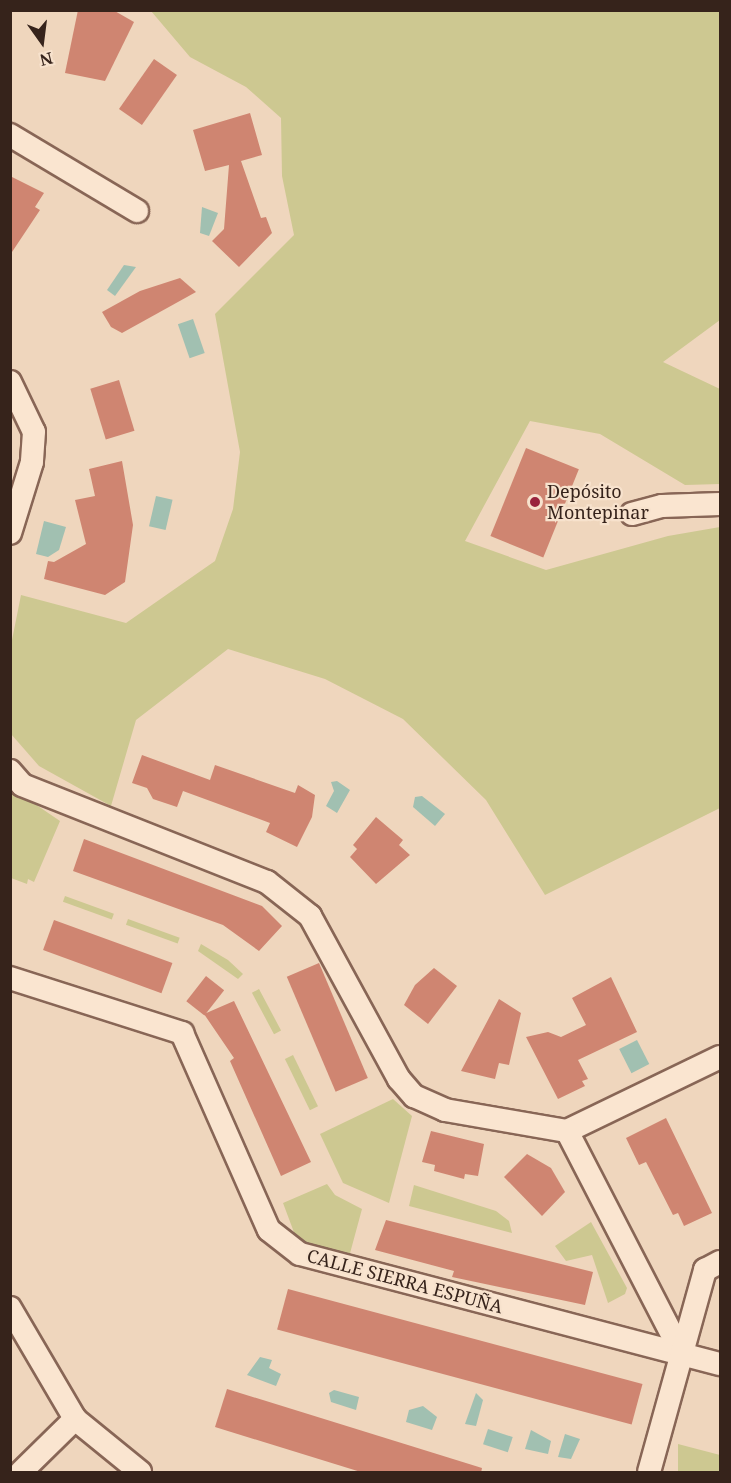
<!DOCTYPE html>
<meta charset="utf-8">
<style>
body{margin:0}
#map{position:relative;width:731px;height:1483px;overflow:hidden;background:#efd6bd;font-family:"Noto Serif",serif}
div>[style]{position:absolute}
.green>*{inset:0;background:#cdc891;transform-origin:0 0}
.water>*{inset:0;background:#a1c0b1;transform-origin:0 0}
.building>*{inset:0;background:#cf8571;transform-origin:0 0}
.roads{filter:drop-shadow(2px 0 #886656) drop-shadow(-2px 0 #886656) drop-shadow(0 2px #886656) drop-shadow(0 -2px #886656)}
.minor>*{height:22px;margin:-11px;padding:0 11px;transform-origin:11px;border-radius:11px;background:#fae5d0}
.dots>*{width:16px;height:16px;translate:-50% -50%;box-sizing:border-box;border:3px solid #f7e2cd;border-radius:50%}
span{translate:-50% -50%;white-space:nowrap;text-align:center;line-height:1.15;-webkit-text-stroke:4.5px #f7e2cd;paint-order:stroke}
.poi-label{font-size:18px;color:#36231b}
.left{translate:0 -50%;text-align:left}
.street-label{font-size:18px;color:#36231b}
.frame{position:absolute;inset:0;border:12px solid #36231b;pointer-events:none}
.north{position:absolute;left:12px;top:12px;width:60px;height:60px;-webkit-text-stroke:4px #f7e2cd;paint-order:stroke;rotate:166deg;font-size:16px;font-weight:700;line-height:24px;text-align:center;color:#36231b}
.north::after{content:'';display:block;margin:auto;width:21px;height:27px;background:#36231b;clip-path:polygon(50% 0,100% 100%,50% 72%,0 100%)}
</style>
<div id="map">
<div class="green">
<i style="clip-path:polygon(151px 11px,720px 11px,720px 320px,663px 362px,720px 389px,720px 484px,685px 485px,600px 434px,530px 421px,465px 541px,546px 570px,668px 536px,720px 527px,720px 808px,545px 895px,486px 800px,403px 719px,325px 679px,228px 649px,136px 720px,111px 806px,39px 766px,11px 734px,11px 645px,21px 595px,126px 623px,215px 561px,233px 509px,240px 452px,215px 314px,294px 235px,282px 176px,281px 118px,246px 87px,190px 57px)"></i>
<i style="clip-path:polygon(10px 787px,60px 821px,34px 882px,28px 879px,27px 884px,11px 878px)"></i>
<i style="left:65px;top:896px;width:52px;height:6px;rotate:20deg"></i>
<i style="left:128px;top:919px;width:55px;height:6px;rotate:20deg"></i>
<i style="clip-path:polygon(201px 944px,228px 960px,243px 974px,238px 979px,198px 951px)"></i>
<i style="left:259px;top:989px;width:47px;height:8px;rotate:62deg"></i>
<i style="left:293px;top:1055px;width:57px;height:9px;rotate:64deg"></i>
<i style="clip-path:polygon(393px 1099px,412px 1116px,389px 1203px,343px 1183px,320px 1134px)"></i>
<i style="clip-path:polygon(327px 1184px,335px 1195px,362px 1209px,349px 1257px,316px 1250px,295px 1235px,283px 1203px)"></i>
<i style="clip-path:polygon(414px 1185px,496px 1211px,509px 1221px,512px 1233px,409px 1206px)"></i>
<i style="clip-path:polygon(591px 1222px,627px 1288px,625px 1294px,608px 1303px,592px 1255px,566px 1261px,555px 1246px)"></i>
<i style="clip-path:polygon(678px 1444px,720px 1455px,720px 1472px,678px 1472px)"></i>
</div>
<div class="water">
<i style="clip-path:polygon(202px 207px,218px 213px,209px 236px,200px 233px)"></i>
<i style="clip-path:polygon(124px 265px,136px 267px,115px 296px,107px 290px)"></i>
<i style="left:193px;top:319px;width:36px;height:16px;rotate:71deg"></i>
<i style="left:156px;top:496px;width:17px;height:31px;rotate:13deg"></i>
<i style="clip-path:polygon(44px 521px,66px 527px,59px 550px,48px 557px,36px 554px)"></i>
<i style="clip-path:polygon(337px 781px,350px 790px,337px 813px,326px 806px,334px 791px,331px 782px)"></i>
<i style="clip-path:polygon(422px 796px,445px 814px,435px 826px,413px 807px,415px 797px)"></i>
<i style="left:637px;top:1040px;width:27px;height:20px;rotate:63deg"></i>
<i style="clip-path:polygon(260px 1357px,272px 1360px,269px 1368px,281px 1374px,276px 1386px,247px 1375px)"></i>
<i style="clip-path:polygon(334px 1390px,359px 1397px,356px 1410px,331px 1402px,329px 1393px)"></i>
<i style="clip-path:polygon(476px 1393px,483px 1400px,476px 1426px,465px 1424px)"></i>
<i style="clip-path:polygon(423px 1406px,437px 1417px,432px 1430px,406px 1422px,409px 1410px)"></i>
<i style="left:488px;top:1429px;width:26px;height:16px;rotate:18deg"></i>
<i style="clip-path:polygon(531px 1430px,551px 1441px,548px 1454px,525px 1449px)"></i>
<i style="clip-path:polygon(565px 1434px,580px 1439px,571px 1459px,558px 1457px)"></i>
</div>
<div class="building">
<i style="clip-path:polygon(78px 10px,113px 10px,134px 22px,105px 81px,65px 73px)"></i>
<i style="left:154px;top:59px;width:28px;height:61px;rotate:35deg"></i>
<i style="clip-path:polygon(250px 113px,262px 155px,241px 161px,261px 218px,266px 217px,272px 233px,239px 267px,212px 241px,224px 229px,229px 165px,205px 171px,193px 130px)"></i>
<i style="clip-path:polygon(10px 176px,44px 193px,35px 207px,40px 210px,10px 255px)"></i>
<i style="clip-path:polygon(180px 278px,196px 292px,122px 333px,111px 327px,102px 312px,140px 291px)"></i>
<i style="left:119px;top:380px;width:53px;height:30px;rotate:73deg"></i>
<i style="left:526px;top:448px;width:57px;height:95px;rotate:22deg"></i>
<i style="clip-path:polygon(122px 461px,133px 525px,125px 582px,105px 595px,44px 579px,48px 561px,54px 562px,86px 544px,75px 500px,95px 496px,89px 469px)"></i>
<i style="clip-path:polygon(142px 755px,210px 780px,215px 765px,295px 793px,298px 785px,315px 795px,312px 817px,297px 847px,266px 832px,270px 823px,183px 791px,177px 807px,153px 799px,147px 788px,132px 783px)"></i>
<i style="clip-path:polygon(376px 817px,403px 840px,399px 845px,410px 855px,376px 884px,350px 857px,357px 849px,353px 845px)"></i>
<i style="clip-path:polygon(84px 839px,262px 906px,282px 926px,259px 951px,223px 925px,73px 871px)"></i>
<i style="left:54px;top:920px;width:126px;height:32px;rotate:20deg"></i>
<i style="left:319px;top:963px;width:125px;height:35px;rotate:67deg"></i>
<i style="clip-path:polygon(434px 968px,457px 986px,428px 1024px,404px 1005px,415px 985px)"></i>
<i style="left:206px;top:976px;width:23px;height:32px;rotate:38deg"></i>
<i style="clip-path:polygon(611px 977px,637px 1032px,578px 1060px,588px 1079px,582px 1081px,585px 1086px,558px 1099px,526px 1037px,548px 1032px,561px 1037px,586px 1025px,572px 998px)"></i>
<i style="clip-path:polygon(499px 999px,521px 1013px,509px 1065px,499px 1063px,495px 1079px,461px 1071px)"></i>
<i style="clip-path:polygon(234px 1001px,311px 1162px,281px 1176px,230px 1061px,234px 1058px,204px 1014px)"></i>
<i style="clip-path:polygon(666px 1118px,712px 1213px,684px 1226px,678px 1213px,673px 1215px,646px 1162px,639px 1165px,626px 1138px)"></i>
<i style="clip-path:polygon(431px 1131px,484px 1144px,478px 1176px,465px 1174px,464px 1179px,434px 1171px,435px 1165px,422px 1162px)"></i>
<i style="clip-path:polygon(527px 1154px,551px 1168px,565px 1192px,542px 1216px,504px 1177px)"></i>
<i style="clip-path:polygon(386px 1220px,593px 1272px,585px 1305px,452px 1277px,454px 1271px,375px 1250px)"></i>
<i style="left:288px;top:1289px;width:367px;height:42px;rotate:15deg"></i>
<i style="clip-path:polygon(227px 1389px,482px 1468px,481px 1473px,364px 1473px,215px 1427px)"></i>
</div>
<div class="roads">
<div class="minor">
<i style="left:10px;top:135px;width:148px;rotate:30.9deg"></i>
<i style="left:10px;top:382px;width:55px;rotate:64.4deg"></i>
<i style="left:34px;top:432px;width:30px;rotate:94deg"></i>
<i style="left:32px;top:462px;width:74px;rotate:107.2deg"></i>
<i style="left:632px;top:514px;width:31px;rotate:-15deg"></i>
<i style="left:662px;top:506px;width:58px;rotate:-2deg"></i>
<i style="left:10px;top:771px;width:18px;rotate:49deg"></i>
<i style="left:22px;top:785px;width:264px;rotate:21.6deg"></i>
<i style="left:267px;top:882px;width:55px;rotate:38.3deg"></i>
<i style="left:310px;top:916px;width:186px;rotate:61.4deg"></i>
<i style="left:399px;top:1079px;width:23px;rotate:49deg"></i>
<i style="left:414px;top:1096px;width:34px;rotate:24deg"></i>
<i style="left:445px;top:1110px;width:124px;rotate:9.8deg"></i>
<i style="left:567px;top:1131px;width:170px;rotate:-25.8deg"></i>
<i style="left:10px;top:978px;width:181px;rotate:17.7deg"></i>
<i style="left:182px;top:1033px;width:215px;rotate:66.2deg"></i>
<i style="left:269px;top:1230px;width:39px;rotate:38deg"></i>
<i style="left:300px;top:1254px;width:434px;rotate:14.7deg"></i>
<i style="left:567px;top:1131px;width:251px;rotate:62.7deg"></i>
<i style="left:10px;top:1308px;width:129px;rotate:59.6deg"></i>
<i style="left:75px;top:1419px;width:84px;rotate:39.2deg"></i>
<i style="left:21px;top:1472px;width:76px;rotate:-44.5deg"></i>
<i style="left:649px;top:1472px;width:210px;rotate:-74.5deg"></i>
<i style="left:705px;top:1270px;width:17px;rotate:-28deg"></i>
</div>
</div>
<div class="dots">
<i style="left:535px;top:502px;background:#99233c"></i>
</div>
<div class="poi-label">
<span class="left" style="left:547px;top:502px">Depósito<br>Montepinar</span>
</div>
<div class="street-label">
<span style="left:405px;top:1281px;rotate:15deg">CALLE SIERRA ESPUÑA</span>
</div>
<div class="frame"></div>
<div class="north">N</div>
</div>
